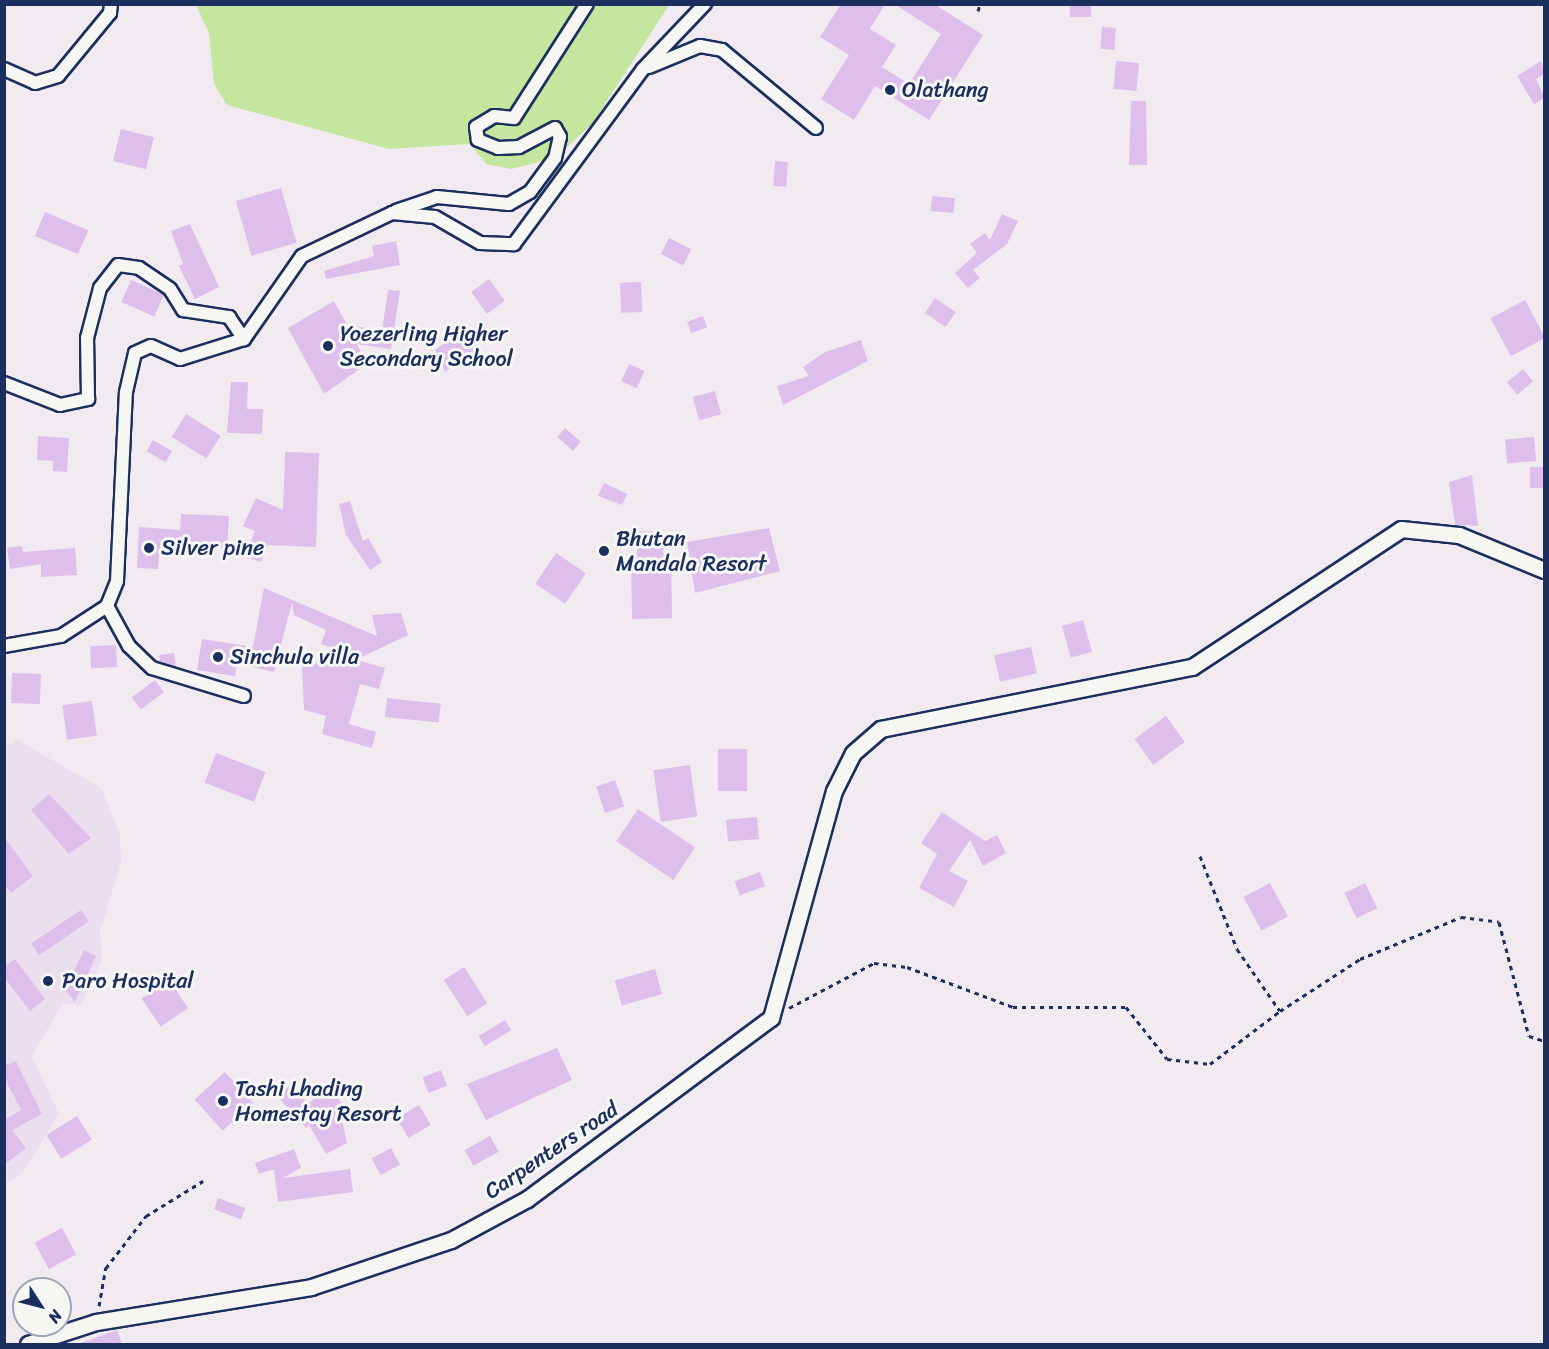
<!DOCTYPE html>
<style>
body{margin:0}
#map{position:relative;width:1549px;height:1349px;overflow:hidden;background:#f1ebf1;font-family:Sriracha,sans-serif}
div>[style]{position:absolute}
.built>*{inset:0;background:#ebdeef}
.green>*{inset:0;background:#c4e69f}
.building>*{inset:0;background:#debeeb;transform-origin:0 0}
.path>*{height:3px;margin-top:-1.5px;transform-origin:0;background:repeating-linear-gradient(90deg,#1b2f5e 0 4.5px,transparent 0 9px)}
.roads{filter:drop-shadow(2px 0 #1b2f5e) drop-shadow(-2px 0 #1b2f5e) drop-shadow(0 2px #1b2f5e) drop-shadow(0 -2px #1b2f5e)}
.minor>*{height:12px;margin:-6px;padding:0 6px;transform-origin:6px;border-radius:6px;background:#f6f6f2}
.tertiary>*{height:15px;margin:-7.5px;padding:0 7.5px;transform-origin:7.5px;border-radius:7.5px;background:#f6f6f2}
.dots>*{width:16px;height:16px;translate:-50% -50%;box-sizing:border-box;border:3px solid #f6f6f2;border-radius:50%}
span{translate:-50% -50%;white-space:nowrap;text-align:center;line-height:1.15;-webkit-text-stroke:6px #f6f6f2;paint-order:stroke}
.poi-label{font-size:22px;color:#1b2f5e}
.left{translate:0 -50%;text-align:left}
.street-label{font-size:22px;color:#1b2f5e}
.frame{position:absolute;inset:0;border:6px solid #1b2f5e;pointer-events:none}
.north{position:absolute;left:12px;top:1277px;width:60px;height:60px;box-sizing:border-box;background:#f6f6f2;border:2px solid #9ea6b7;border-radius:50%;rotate:126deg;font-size:16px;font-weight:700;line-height:24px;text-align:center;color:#1b2f5e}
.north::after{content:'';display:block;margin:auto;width:21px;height:27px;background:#1b2f5e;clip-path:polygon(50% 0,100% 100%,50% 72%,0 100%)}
</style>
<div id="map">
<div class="built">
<i style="clip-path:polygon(16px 739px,101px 788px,120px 834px,121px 863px,100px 932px,102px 960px,81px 1005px,63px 1003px,32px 1056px,59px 1114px,22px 1174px,5px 1184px,4px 743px,12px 745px)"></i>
</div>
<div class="green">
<i style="clip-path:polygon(196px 5px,669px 5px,592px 124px,555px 158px,511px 169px,486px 164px,470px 144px,389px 149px,227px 105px,214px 84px,209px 33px)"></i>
</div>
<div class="building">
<i style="clip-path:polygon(841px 4px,885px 4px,870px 29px,896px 45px,882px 67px,909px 84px,941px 34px,894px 4px,934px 4px,983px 35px,929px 120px,875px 86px,854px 120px,821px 99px,849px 55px,820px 37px)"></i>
<i style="left:1070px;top:4px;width:21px;height:13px"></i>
<i style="left:1102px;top:27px;width:14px;height:22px;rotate:4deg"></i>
<i style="left:1116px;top:61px;width:23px;height:28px;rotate:5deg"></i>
<i style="clip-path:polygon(1541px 61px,1545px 74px,1536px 79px,1545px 98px,1534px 104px,1517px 76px)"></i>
<i style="clip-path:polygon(1131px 101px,1146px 101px,1147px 165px,1129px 165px)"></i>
<i style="left:121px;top:129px;width:34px;height:33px;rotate:14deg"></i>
<i style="left:775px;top:161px;width:13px;height:25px;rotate:4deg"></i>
<i style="left:281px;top:188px;width:57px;height:47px;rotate:74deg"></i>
<i style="left:932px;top:196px;width:23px;height:15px;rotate:5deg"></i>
<i style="left:45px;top:212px;width:47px;height:26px;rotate:23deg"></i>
<i style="clip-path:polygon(1002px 214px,1018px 221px,1007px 244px,973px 270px,980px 278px,968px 288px,955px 273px,977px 253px,970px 244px,985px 233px,990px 240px)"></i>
<i style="clip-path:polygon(190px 224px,219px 287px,195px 299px,179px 266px,183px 264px,171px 231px)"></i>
<i style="left:669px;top:238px;width:25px;height:18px;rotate:27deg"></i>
<i style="clip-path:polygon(396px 241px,400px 265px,326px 279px,324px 271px,374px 256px,372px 246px)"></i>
<i style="left:489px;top:279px;width:27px;height:22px;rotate:54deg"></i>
<i style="left:131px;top:280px;width:36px;height:24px;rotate:24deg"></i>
<i style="left:641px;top:282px;width:30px;height:21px;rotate:88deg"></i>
<i style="clip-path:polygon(388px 290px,400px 291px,391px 349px,357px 344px,367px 364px,324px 394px,288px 328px,334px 301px,347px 325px,382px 330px)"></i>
<i style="left:935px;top:298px;width:25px;height:18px;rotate:34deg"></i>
<i style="left:1525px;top:300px;width:43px;height:39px;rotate:62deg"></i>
<i style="left:703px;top:316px;width:12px;height:17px;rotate:70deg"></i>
<i style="clip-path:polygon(468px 326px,478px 349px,445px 372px,435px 350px)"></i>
<i style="clip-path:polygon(861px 340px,868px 361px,783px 405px,777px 386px,809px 376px,803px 367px,825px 352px)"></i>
<i style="left:629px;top:364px;width:17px;height:19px;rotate:24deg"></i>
<i style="left:1523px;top:369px;width:16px;height:21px;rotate:50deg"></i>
<i style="clip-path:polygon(231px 382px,248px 382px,247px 409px,263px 409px,262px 434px,227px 433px)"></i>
<i style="left:715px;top:391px;width:24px;height:23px;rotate:75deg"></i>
<i style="left:186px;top:414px;width:41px;height:27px;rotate:32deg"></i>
<i style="left:565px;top:428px;width:21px;height:12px;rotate:41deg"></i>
<i style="clip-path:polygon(38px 436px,69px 438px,67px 472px,53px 471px,53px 461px,37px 460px)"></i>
<i style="left:1534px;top:437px;width:24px;height:29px;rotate:85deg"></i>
<i style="left:153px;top:440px;width:22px;height:13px;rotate:30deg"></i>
<i style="clip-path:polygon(285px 452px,319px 453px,316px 547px,268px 545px,261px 562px,245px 556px,255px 531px,243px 526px,256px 498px,283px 510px)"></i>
<i style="left:1530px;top:467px;width:15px;height:21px"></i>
<i style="clip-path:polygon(1472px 475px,1478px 526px,1455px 525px,1449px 482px)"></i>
<i style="clip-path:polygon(604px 483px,627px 494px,622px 505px,598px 496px)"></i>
<i style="clip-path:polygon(350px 501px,363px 541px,368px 538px,382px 562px,370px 570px,346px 535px,339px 504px)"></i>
<i style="clip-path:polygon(181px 514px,229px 516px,227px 548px,160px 545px,158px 569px,137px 568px,139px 527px,180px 530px)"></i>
<i style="clip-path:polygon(769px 528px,780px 571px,695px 593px,687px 542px)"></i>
<i style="clip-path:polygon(638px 531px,664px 532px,663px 553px,671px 553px,672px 618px,632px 619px,631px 554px,637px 554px)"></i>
<i style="clip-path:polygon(22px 546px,23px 552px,75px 548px,77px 575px,41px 577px,41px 564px,10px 569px,7px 548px)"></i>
<i style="left:556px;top:553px;width:36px;height:37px;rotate:34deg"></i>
<i style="clip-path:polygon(264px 588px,377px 636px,372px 615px,401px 613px,408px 635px,360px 658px,321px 644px,326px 630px,294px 615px,292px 603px,274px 672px,237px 663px,235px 676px,197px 670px,202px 639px,253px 647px)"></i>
<i style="left:1083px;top:620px;width:33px;height:22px;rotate:74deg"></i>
<i style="left:116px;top:645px;width:22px;height:26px;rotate:87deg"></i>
<i style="left:1031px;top:647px;width:27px;height:38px;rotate:77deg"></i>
<i style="clip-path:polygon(174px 653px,176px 667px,160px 662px,159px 655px)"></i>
<i style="clip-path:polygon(350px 658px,385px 668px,379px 689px,360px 684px,349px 724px,376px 732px,372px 748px,322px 734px,326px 716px,304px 710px,302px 666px)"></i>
<i style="left:12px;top:673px;width:29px;height:30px;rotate:2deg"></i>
<i style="left:155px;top:680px;width:15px;height:29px;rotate:53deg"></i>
<i style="left:387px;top:698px;width:54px;height:19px;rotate:6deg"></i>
<i style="left:92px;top:701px;width:35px;height:30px;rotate:82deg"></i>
<i style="left:1166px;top:716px;width:32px;height:39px;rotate:54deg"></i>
<i style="left:718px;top:749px;width:29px;height:42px"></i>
<i style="left:216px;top:753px;width:53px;height:32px;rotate:21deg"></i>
<i style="left:690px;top:765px;width:52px;height:37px;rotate:82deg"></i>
<i style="left:615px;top:780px;width:28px;height:20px;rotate:71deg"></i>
<i style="clip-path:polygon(49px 794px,91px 838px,69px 854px,31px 810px)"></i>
<i style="left:638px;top:809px;width:69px;height:39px;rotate:34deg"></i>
<i style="clip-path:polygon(942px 812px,985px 841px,997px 835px,1006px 853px,983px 866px,970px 840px,949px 871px,968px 881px,954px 907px,919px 888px,937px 854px,921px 843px)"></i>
<i style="left:757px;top:817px;width:22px;height:31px;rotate:85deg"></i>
<i style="clip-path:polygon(4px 837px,33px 876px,11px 893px,4px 884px)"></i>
<i style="left:760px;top:872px;width:15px;height:27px;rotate:70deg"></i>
<i style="left:1270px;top:883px;width:38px;height:30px;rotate:62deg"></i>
<i style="left:1365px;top:883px;width:28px;height:23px;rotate:64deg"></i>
<i style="left:81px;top:910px;width:14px;height:60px;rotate:56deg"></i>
<i style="clip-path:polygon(84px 950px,96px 956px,75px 1002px,65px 990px)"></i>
<i style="clip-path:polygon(15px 959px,45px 999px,30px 1011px,4px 977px,4px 967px)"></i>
<i style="left:464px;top:967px;width:43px;height:24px;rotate:57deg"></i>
<i style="left:655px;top:969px;width:26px;height:42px;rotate:74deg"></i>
<i style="left:169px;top:980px;width:34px;height:33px;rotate:56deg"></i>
<i style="left:505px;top:1020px;width:12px;height:31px;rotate:59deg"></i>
<i style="clip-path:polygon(557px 1048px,572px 1080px,486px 1120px,467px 1084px)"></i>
<i style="clip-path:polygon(16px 1061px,42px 1114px,12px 1130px,26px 1148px,4px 1165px,4px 1120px,21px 1110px,4px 1077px,4px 1066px)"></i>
<i style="left:441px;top:1070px;width:17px;height:20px;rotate:69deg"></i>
<i style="left:225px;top:1072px;width:42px;height:41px;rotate:48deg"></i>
<i style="clip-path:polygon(291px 1084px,308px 1104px,329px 1087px,344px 1106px,340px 1110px,347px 1143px,326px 1154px,309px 1125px,306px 1128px,277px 1096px)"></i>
<i style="left:419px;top:1105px;width:23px;height:26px;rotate:59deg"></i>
<i style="left:77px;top:1116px;width:28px;height:36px;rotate:58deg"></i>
<i style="left:490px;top:1136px;width:18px;height:29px;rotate:61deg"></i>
<i style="left:391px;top:1148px;width:19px;height:22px;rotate:62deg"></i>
<i style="clip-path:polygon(294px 1149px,301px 1168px,283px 1178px,350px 1169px,353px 1192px,278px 1202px,274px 1169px,259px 1174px,255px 1163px)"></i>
<i style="left:218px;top:1198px;width:29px;height:12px;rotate:20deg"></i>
<i style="left:62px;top:1228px;width:30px;height:31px;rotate:62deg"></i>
<i style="clip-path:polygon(117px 1330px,122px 1344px,81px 1344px,81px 1343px)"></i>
</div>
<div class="path">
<i style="left:978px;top:11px;width:7px;rotate:-74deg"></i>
<i style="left:1200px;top:856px;width:100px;rotate:68.3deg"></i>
<i style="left:1237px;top:949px;width:75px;rotate:55.3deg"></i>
<i style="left:1280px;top:1011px;width:95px;rotate:-33deg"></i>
<i style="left:1360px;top:959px;width:109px;rotate:-22.6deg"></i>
<i style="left:1461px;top:917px;width:38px;rotate:7deg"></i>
<i style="left:1499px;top:922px;width:118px;rotate:75.3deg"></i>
<i style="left:1529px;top:1036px;width:16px;rotate:18deg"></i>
<i style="left:789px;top:1008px;width:96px;rotate:-27.9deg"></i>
<i style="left:874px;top:963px;width:33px;rotate:7deg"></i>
<i style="left:907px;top:967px;width:113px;rotate:20.7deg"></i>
<i style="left:1013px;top:1007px;width:113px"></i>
<i style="left:1126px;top:1007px;width:66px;rotate:51.7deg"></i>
<i style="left:1167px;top:1059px;width:43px;rotate:6.6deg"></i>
<i style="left:1210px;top:1064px;width:88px;rotate:-37.1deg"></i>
<i style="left:99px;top:1306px;width:39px;rotate:-80deg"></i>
<i style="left:106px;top:1268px;width:66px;rotate:-52.4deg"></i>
<i style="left:146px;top:1216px;width:67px;rotate:-31.6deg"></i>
</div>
<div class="roads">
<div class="minor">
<i style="left:649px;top:67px;width:55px;rotate:-22.4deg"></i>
<i style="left:700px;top:46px;width:22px;rotate:10deg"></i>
<i style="left:722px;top:50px;width:122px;rotate:39.7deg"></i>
<i style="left:4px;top:69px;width:34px;rotate:24deg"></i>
<i style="left:35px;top:83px;width:24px;rotate:-17deg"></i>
<i style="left:58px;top:76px;width:82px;rotate:-50.5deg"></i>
<i style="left:110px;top:13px;width:9px;rotate:-84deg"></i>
<i style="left:396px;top:211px;width:43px;rotate:-18.9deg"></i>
<i style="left:437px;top:197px;width:72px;rotate:5.6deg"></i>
<i style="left:509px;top:204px;width:24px;rotate:-30deg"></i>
<i style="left:530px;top:192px;width:42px;rotate:-53.7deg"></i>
<i style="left:555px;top:158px;width:22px;rotate:-77deg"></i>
<i style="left:560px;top:137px;width:10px;rotate:-119deg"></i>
<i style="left:555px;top:128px;width:41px;rotate:152.2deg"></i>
<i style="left:519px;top:147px;width:21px;rotate:177deg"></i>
<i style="left:498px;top:148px;width:22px;rotate:-158deg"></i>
<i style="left:478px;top:140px;width:13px;rotate:-99deg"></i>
<i style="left:476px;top:127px;width:21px;rotate:-31deg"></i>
<i style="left:494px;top:116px;width:20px;rotate:6deg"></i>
<i style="left:514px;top:118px;width:135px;rotate:-57.4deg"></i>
<i style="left:4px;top:383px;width:60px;rotate:21.4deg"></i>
<i style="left:60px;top:405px;width:29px;rotate:-12deg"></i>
<i style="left:88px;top:399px;width:61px;rotate:-90.9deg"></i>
<i style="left:87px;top:338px;width:52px;rotate:-75.4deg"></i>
<i style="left:100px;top:288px;width:29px;rotate:-52deg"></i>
<i style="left:118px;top:265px;width:21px;rotate:8deg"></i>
<i style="left:139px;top:268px;width:37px;rotate:34deg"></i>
<i style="left:170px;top:289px;width:25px;rotate:58deg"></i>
<i style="left:183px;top:310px;width:47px;rotate:8.7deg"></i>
<i style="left:229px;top:317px;width:27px;rotate:56deg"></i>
<i style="left:107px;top:606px;width:46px;rotate:61.2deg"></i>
<i style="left:129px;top:646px;width:32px;rotate:44deg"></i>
<i style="left:152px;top:668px;width:96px;rotate:16.9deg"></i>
<i style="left:4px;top:646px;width:58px;rotate:-10deg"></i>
<i style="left:61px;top:636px;width:55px;rotate:-33.1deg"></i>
<i style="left:107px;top:606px;width:27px;rotate:-68deg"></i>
<i style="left:117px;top:581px;width:189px;rotate:-87.3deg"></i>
<i style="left:126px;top:392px;width:40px;rotate:-77deg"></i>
<i style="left:135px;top:353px;width:17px;rotate:-24deg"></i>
<i style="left:151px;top:346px;width:32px;rotate:24deg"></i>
<i style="left:180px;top:359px;width:67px;rotate:-17.4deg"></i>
<i style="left:244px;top:339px;width:101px;rotate:-55.1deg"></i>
<i style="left:302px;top:256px;width:100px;rotate:-25.5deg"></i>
<i style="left:392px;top:213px;width:43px;rotate:5.3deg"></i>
<i style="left:435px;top:217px;width:52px;rotate:30deg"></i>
<i style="left:480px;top:243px;width:34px;rotate:2deg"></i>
<i style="left:514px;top:244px;width:217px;rotate:-53.6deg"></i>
<i style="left:643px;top:69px;width:90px;rotate:-46.4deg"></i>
</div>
<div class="tertiary">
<i style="left:28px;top:1344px;width:71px;rotate:-17.9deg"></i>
<i style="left:96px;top:1322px;width:218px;rotate:-9.2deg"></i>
<i style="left:311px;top:1287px;width:148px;rotate:-18.6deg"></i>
<i style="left:451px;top:1240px;width:86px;rotate:-28.3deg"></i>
<i style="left:527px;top:1199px;width:304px;rotate:-36.6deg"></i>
<i style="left:771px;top:1018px;width:236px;rotate:-74.5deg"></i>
<i style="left:834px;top:791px;width:42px;rotate:-63.4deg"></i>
<i style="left:853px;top:753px;width:37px;rotate:-41deg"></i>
<i style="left:881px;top:729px;width:317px;rotate:-11.3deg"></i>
<i style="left:1192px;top:667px;width:250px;rotate:-33.4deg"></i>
<i style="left:1401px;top:529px;width:58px;rotate:5.9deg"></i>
<i style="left:1459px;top:535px;width:92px;rotate:22.4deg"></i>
</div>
</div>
<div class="dots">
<i style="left:890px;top:90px;background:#1b2f5e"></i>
<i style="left:328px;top:346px;background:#1b2f5e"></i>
<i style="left:149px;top:548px;background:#1b2f5e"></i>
<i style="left:604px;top:551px;background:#1b2f5e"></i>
<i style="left:218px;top:657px;background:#1b2f5e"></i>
<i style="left:48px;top:981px;background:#1b2f5e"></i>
<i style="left:223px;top:1101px;background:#1b2f5e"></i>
</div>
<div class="poi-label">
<span class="left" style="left:902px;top:90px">Olathang</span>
<span class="left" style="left:340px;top:346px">Yoezerling Higher<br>Secondary School</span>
<span class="left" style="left:616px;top:551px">Bhutan<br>Mandala Resort</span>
<span class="left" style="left:161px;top:548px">Silver pine</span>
<span class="left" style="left:230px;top:657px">Sinchula villa</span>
<span class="left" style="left:62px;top:981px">Paro Hospital</span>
<span class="left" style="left:235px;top:1101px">Tashi Lhading<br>Homestay Resort</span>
</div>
<div class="street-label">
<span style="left:551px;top:1150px;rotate:-34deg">Carpenters road</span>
</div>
<div class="frame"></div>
<div class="north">N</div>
</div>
